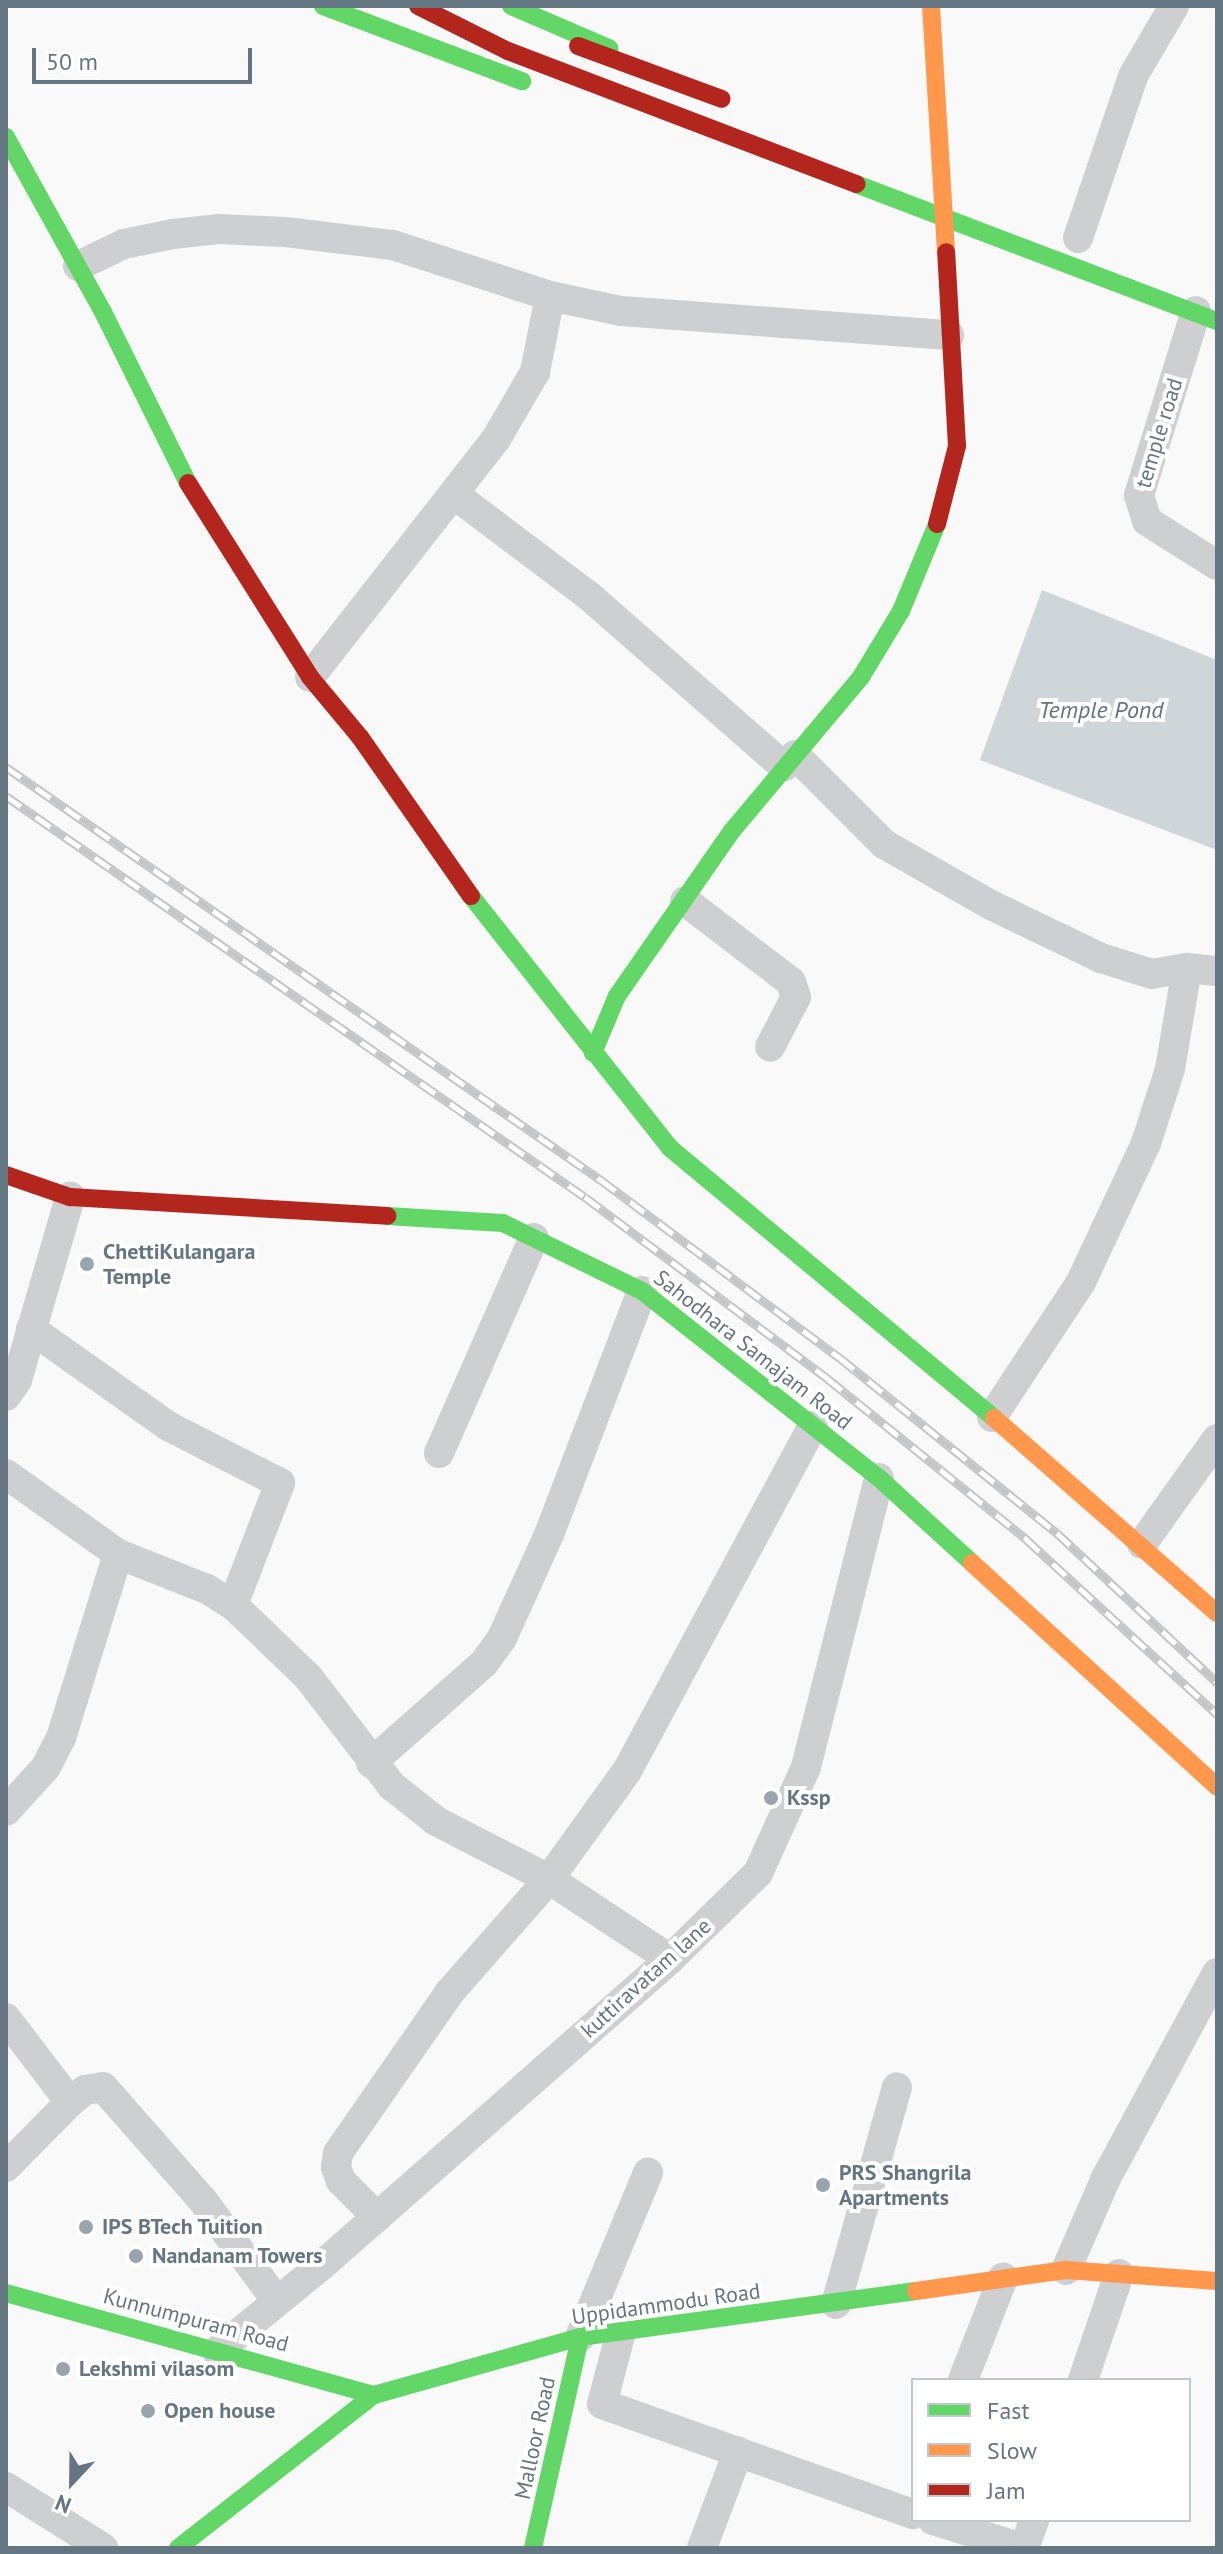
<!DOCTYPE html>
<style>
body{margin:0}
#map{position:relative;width:1223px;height:2554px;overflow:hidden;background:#f9f9f9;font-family:"PT Sans",sans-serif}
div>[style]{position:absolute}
.water>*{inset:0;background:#ced6d9}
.street>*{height:30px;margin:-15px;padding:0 15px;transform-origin:15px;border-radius:15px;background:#cecfd0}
.fast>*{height:18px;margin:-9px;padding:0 9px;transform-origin:9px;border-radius:9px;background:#63d668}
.slow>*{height:18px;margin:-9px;padding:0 9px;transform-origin:9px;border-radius:9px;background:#ff974d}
.jam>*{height:18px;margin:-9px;padding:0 9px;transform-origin:9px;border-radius:9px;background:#b3261e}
.rail>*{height:9px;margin-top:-4.5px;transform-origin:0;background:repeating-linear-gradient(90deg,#fff 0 18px,#c3c5c6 0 36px);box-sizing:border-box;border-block:2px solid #c3c5c6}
.dots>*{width:22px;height:22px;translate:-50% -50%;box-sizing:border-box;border:4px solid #fff;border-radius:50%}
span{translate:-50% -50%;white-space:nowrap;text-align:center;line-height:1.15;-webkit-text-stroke:8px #fff;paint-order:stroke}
.street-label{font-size:22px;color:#657683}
.poi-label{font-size:22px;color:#657683;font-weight:700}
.left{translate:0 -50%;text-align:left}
.water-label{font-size:24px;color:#60757c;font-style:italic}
.frame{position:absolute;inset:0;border:8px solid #657683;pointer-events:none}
.legend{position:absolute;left:911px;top:2378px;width:280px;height:144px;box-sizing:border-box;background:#fff;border:2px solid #c1c8cd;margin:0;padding:10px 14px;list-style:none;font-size:24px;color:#657683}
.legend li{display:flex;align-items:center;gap:16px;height:40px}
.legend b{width:40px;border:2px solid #c1c8cd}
.north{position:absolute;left:32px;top:2442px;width:80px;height:80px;-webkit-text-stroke:6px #fff;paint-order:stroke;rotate:202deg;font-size:22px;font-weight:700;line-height:32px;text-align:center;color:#657683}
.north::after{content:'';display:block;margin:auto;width:28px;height:36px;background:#657683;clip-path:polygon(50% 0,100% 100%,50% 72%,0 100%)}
.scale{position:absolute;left:32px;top:48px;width:220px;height:36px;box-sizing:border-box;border:4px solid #657683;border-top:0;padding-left:10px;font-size:24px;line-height:28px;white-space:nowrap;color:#657683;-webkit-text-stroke:6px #fff;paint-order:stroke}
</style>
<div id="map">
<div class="water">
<i style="clip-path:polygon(1042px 590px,1217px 660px,1217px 850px,980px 760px)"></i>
</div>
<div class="street">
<i style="left:1078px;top:238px;width:171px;rotate:-71.2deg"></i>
<i style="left:1133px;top:76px;width:81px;rotate:-59.6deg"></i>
<i style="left:78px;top:266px;width:51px;rotate:-25.6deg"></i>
<i style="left:124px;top:244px;width:50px;rotate:-11.5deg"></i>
<i style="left:173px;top:234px;width:45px;rotate:-6.3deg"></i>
<i style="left:218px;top:229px;width:67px;rotate:2.6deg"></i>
<i style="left:285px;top:232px;width:109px;rotate:6.9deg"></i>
<i style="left:393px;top:245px;width:165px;rotate:18deg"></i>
<i style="left:550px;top:296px;width:73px;rotate:11.9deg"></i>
<i style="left:621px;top:311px;width:329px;rotate:4.2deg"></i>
<i style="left:1196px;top:311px;width:193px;rotate:107.2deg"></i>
<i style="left:1139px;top:495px;width:27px;rotate:73deg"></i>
<i style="left:1147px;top:521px;width:83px;rotate:32.2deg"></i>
<i style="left:455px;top:495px;width:168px;rotate:37deg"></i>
<i style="left:589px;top:596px;width:259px;rotate:41.2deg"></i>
<i style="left:310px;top:677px;width:302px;rotate:-52deg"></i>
<i style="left:496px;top:439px;width:78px;rotate:-59.8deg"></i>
<i style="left:535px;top:372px;width:77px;rotate:-78.8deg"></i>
<i style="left:795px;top:755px;width:126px;rotate:45deg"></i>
<i style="left:884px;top:844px;width:123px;rotate:29.7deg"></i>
<i style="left:991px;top:905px;width:122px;rotate:25.7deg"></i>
<i style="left:1101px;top:958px;width:53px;rotate:17.4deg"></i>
<i style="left:1152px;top:974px;width:36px;rotate:-10deg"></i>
<i style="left:1187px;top:968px;width:30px;rotate:6deg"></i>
<i style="left:685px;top:901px;width:133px;rotate:37.4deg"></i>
<i style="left:791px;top:982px;width:16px;rotate:72deg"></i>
<i style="left:796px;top:997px;width:56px;rotate:117.5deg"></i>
<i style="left:31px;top:1329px;width:168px;rotate:35.3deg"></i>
<i style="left:168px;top:1426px;width:126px;rotate:27deg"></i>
<i style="left:280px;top:1483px;width:131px;rotate:111.1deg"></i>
<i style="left:6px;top:1396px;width:19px;rotate:-55deg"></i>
<i style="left:17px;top:1380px;width:191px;rotate:-73.8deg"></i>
<i style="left:992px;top:1417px;width:162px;rotate:-56.6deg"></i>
<i style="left:1081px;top:1282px;width:153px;rotate:-64.9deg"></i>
<i style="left:1146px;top:1143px;width:78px;rotate:-72deg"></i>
<i style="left:1170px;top:1069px;width:102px;rotate:-80.4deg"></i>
<i style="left:439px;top:1453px;width:235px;rotate:-66.2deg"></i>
<i style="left:6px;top:1474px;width:138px;rotate:35.5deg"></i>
<i style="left:118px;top:1554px;width:96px;rotate:21.5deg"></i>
<i style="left:207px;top:1589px;width:31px;rotate:32deg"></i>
<i style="left:233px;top:1605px;width:104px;rotate:43.8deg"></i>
<i style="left:308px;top:1677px;width:138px;rotate:52.4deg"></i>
<i style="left:392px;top:1786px;width:56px;rotate:38.5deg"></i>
<i style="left:436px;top:1821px;width:127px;rotate:27.2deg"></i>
<i style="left:549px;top:1879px;width:145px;rotate:33.5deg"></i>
<i style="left:1142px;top:1544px;width:129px;rotate:-54.5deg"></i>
<i style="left:371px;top:1763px;width:151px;rotate:-41.5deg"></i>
<i style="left:484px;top:1663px;width:31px;rotate:-54deg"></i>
<i style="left:502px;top:1638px;width:116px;rotate:-65.6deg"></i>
<i style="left:550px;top:1532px;width:258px;rotate:-69.1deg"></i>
<i style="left:6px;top:1811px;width:59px;rotate:-47.7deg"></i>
<i style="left:46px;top:1767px;width:33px;rotate:-63deg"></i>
<i style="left:61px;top:1738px;width:193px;rotate:-72.8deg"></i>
<i style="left:6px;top:2018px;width:106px;rotate:52.7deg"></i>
<i style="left:6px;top:2167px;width:91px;rotate:-45.4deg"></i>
<i style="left:70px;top:2102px;width:19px;rotate:-39deg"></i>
<i style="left:85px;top:2090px;width:18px;rotate:-9deg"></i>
<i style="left:103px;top:2087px;width:153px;rotate:48.7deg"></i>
<i style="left:204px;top:2202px;width:122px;rotate:53.7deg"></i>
<i style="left:377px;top:2217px;width:51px;rotate:-135deg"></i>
<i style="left:341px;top:2181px;width:15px;rotate:-110deg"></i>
<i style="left:336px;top:2167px;width:14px;rotate:-82deg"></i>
<i style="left:338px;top:2153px;width:195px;rotate:-55.2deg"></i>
<i style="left:449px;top:1993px;width:152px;rotate:-48.7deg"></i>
<i style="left:549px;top:1879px;width:133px;rotate:-54.2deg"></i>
<i style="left:627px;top:1771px;width:392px;rotate:-61.7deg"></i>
<i style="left:1066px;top:2270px;width:100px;rotate:-66.5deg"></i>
<i style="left:1106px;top:2178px;width:233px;rotate:-61.6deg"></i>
<i style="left:836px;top:2304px;width:225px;rotate:-74.3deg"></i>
<i style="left:621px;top:2332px;width:74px;rotate:104.8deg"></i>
<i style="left:602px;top:2404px;width:330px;rotate:19.5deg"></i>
<i style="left:580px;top:2337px;width:178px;rotate:-67.5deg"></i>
<i style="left:217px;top:2351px;width:134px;rotate:-39.3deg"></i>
<i style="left:321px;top:2266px;width:465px;rotate:-41.3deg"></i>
<i style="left:670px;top:1959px;width:123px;rotate:-44.3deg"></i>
<i style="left:758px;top:1873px;width:116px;rotate:-65.6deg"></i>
<i style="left:806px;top:1767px;width:298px;rotate:-75.8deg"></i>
<i style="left:963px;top:2380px;width:110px;rotate:-68.6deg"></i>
<i style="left:1083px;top:2380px;width:112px;rotate:-71.2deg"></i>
<i style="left:6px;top:2487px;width:115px;rotate:32.2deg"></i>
<i style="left:933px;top:2520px;width:93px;rotate:17.5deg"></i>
<i style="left:702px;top:2548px;width:103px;rotate:-69.4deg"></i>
<i style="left:1024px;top:2548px;width:30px;rotate:-70deg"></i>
</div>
<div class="fast">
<i style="left:323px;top:6px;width:213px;rotate:20.7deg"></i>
<i style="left:511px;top:6px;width:107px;rotate:23.2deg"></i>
<i style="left:6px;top:137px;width:200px;rotate:61deg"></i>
<i style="left:103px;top:312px;width:191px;rotate:63.6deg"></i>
<i style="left:856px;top:184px;width:386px;rotate:20.8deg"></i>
<i style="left:471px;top:896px;width:321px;rotate:51.7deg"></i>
<i style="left:670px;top:1148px;width:422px;rotate:39.8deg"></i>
<i style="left:593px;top:1053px;width:62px;rotate:-67.2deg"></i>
<i style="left:617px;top:996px;width:200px;rotate:-55.2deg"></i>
<i style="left:731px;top:832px;width:202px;rotate:-50deg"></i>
<i style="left:861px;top:677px;width:77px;rotate:-58.8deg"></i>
<i style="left:901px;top:611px;width:94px;rotate:-67.5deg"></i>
<i style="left:387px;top:1216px;width:116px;rotate:3.5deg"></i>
<i style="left:503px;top:1223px;width:155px;rotate:26.1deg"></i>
<i style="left:642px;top:1291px;width:302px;rotate:38.3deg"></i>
<i style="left:879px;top:1478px;width:126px;rotate:42.4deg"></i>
<i style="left:6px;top:2293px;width:382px;rotate:15.5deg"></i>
<i style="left:178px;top:2548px;width:249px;rotate:-38deg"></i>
<i style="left:374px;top:2395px;width:214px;rotate:-15.7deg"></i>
<i style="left:580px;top:2337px;width:339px;rotate:-7.8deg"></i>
<i style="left:533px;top:2548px;width:216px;rotate:-77.4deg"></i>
</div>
<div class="slow">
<i style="left:931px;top:6px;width:246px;rotate:86.5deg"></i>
<i style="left:994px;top:1418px;width:296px;rotate:41.2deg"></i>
<i style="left:972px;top:1563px;width:332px;rotate:42.4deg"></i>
<i style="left:916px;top:2291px;width:151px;rotate:-8deg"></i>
<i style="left:1066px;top:2270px;width:151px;rotate:4.2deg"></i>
</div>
<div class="jam">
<i style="left:418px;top:6px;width:101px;rotate:26.6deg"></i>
<i style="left:508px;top:51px;width:373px;rotate:20.9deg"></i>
<i style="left:578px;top:46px;width:153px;rotate:20.2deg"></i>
<i style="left:188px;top:483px;width:229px;rotate:57.8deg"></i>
<i style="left:310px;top:677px;width:78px;rotate:50.2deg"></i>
<i style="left:360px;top:737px;width:194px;rotate:55.1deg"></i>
<i style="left:937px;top:524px;width:81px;rotate:-75.6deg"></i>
<i style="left:957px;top:446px;width:194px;rotate:-93.2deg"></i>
<i style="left:6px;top:1175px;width:68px;rotate:19deg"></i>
<i style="left:70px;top:1197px;width:318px;rotate:3.4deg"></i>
</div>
<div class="rail">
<i style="left:6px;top:767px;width:724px;rotate:34.77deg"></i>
<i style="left:601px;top:1180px;width:298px;rotate:36.7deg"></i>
<i style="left:840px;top:1358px;width:279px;rotate:38.9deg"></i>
<i style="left:1057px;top:1533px;width:219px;rotate:43deg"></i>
<i style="left:6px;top:796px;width:704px;rotate:34.71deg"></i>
<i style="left:585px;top:1197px;width:304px;rotate:36.8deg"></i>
<i style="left:828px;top:1379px;width:255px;rotate:38.9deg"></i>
<i style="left:1026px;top:1539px;width:259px;rotate:42.5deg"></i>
</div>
<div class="dots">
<i style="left:87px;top:1264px;background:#99a4ac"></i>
<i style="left:771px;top:1798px;background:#99a4ac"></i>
<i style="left:823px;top:2185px;background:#99a4ac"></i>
<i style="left:86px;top:2227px;background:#99a4ac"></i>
<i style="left:136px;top:2256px;background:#99a4ac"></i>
<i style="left:63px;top:2369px;background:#99a4ac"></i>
<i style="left:148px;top:2411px;background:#99a4ac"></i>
</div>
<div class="street-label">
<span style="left:1159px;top:433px;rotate:-73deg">temple road</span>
<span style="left:753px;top:1350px;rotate:38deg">Sahodhara Samajam Road</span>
<span style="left:646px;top:1978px;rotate:-42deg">kuttiravatam lane</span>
<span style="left:666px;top:2304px;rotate:-8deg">Uppidammodu Road</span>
<span style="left:196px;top:2320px;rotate:15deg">Kunnumpuram Road</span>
<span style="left:535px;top:2438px;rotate:-78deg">Malloor Road</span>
</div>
<div class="poi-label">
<span class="left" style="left:103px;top:1264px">ChettiKulangara<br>Temple</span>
<span class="left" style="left:787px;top:1798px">Kssp</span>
<span class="left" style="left:839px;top:2185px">PRS Shangrila<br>Apartments</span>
<span class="left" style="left:102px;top:2227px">IPS BTech Tuition</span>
<span class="left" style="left:152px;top:2256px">Nandanam Towers</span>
<span class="left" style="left:79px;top:2369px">Lekshmi vilasom</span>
<span class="left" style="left:164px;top:2411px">Open house</span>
</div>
<div class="water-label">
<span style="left:1101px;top:710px">Temple Pond</span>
</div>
<div class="frame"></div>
<ul class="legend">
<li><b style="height:10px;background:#63d668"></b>Fast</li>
<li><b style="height:10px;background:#ff974d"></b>Slow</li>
<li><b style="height:10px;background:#b3261e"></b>Jam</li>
</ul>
<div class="north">N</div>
<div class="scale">50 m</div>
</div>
